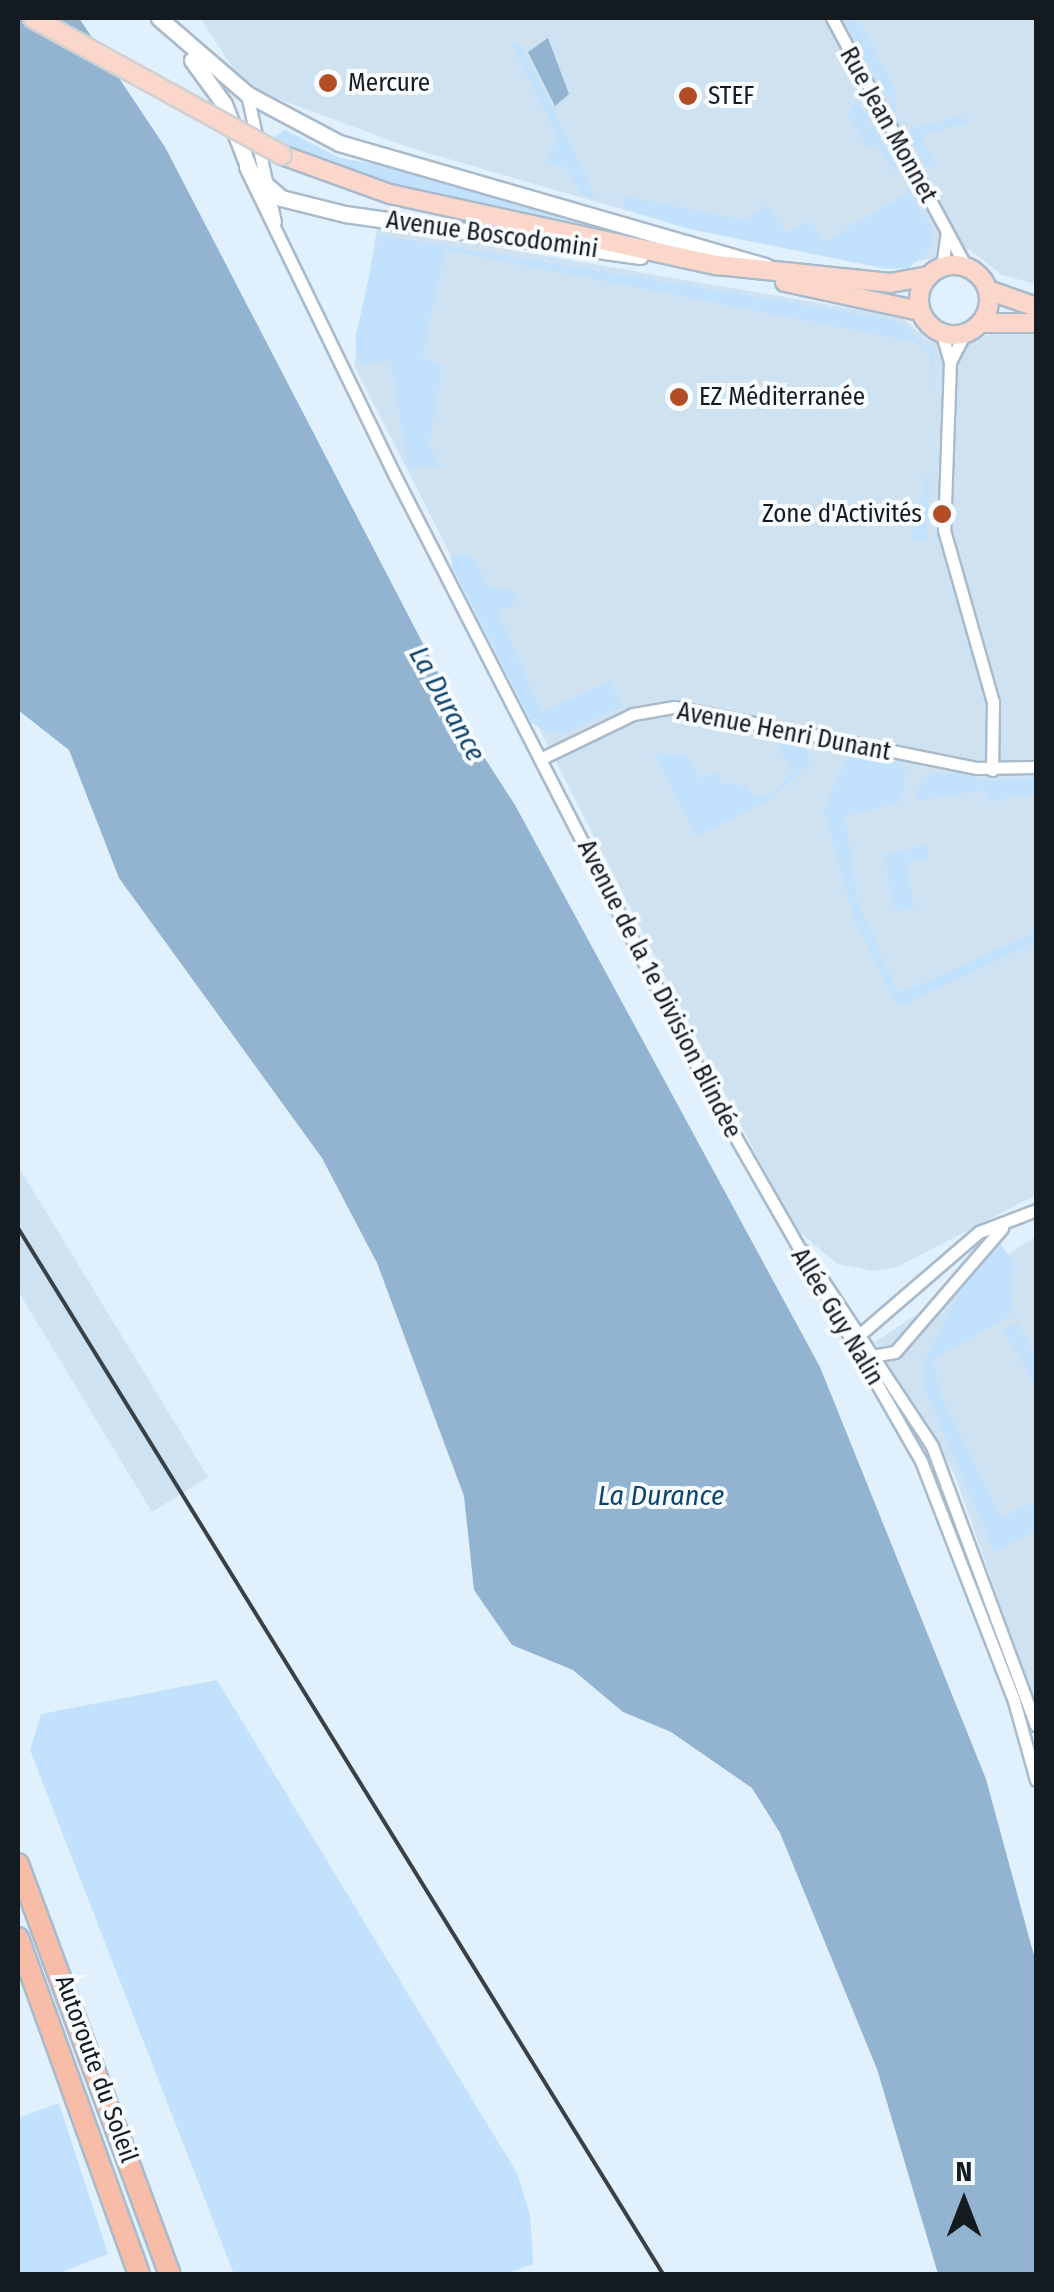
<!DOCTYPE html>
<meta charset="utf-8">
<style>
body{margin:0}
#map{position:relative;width:1054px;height:2292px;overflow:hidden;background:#e1f0fd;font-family:"Fira Sans Condensed",sans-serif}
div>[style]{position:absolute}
.built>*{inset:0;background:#cee2f2}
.green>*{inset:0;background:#c1e1fd}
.water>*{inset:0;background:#92b4d1}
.roads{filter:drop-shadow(2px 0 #a9bbcb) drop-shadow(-2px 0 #a9bbcb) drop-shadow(0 2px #a9bbcb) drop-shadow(0 -2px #a9bbcb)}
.minor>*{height:11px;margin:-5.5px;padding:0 5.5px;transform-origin:5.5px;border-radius:5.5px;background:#fff}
.secondary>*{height:15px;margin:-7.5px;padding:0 7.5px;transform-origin:7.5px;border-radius:7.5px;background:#fff}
.primary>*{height:18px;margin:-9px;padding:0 9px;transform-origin:9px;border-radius:9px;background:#fbd7cb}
.primary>.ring{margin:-9px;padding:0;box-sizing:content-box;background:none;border:18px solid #fbd7cb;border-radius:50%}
.motorway>*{height:20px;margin:-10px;padding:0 10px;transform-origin:10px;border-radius:10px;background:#f8bda9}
.rail>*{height:4px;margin:-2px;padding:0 2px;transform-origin:2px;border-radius:2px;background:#394147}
.bridges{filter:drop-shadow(2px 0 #d0d1d2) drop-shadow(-2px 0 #d0d1d2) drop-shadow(0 2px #d0d1d2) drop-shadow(0 -2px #d0d1d2)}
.primary-bridge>*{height:18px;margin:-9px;padding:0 9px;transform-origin:9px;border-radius:9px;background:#fbd7cb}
.dots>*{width:28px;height:28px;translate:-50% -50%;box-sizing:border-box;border:5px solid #f8fcff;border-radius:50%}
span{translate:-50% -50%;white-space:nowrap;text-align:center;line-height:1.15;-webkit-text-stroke:8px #f8fcff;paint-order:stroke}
.poi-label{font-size:25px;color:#141b20}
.left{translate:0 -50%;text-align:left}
.right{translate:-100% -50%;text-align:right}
.street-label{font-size:25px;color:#141b20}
.water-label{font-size:28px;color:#0d446b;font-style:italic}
.frame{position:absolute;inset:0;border:20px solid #141b20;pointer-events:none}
.north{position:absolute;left:914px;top:2152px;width:100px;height:100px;-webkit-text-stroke:8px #f8fcff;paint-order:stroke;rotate:0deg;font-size:28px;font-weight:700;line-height:40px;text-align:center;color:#141b20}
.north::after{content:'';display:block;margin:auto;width:35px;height:45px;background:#141b20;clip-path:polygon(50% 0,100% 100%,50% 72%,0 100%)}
</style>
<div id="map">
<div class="built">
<i style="clip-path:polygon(200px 18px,1036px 18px,1036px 284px,1002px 275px,969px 249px,887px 269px,690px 229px,411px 148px,265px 94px,235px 71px)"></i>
<i style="clip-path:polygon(377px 227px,901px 317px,929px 341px,968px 344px,1001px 330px,1036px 334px,1036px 1195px,897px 1267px,874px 1271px,837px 1264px,792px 1225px,354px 365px)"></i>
<i style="clip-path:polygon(18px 1166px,208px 1477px,152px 1512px,18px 1291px)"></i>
<i style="clip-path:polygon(1036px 1236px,1036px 1708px,955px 1475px,875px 1342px)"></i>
</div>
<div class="green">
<i style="clip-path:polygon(842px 18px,857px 18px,895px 89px,896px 112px,907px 130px,964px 116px,967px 123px,920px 135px,937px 166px,927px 167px)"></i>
<i style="clip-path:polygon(518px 42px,564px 131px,596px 199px,582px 195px,567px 167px,547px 164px,557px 137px,511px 45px)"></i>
<i style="clip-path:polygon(857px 101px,898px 170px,893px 172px,877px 143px,867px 148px,847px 112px)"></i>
<i style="clip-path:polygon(285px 130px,340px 158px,374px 164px,375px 158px,644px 237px,371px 179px,299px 153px,274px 137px)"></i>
<i style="clip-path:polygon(907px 188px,930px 225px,933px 246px,909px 268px,888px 269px,690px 229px,624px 209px,622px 196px,743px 220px,767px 205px,786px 233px,809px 222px,825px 242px,905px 195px)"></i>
<i style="clip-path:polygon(379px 235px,896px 320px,933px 351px,935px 407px,931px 355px,916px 342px,445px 250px,422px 358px,442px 365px,429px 444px,441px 467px,408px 466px,391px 361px,359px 364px,355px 339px)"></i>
<i style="clip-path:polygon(929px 467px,929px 491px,926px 541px,911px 539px)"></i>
<i style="clip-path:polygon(465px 555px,477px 563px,487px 586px,516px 592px,512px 608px,497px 610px,542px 712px,611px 681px,621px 707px,567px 732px,552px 734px,531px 722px,452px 567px,451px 556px)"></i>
<i style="clip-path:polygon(780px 741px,805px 747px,811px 763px,768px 801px,697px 837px,654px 753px,687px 755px,700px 780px,717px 772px,722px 784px,745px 785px,757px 799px,780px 788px,793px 768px,779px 751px)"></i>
<i style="clip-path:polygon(850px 752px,899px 761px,906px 772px,901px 802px,845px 816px,858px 904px,899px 994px,1036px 932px,1036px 942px,899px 1007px,854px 919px,824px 810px)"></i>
<i style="clip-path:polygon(955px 773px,987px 780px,1036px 778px,1036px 793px,988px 802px,985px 790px,915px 801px,921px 781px,930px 774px)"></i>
<i style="clip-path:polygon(927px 845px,929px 858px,906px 862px,914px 908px,900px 912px,892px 907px,885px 855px)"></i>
<i style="clip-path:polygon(1001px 1244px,1014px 1265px,1011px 1315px,934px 1359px,934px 1366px,940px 1393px,1001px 1518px,1036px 1501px,1035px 1566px,1033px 1531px,995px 1553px,926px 1392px,924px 1361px,976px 1260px)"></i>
<i style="clip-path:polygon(1017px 1322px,1036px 1360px,1036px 1386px,1003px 1329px)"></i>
<i style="clip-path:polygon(217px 1680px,517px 2173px,530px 2215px,533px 2264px,506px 2274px,234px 2274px,30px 1750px,41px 1714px)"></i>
<i style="clip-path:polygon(59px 2103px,108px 2254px,57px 2274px,18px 2274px,18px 2118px)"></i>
</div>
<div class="water">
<i style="clip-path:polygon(18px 18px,79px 18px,165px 147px,473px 740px,515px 805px,820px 1367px,986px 1779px,1036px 1963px,1036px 2274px,938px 2274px,877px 2069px,780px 1833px,752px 1788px,671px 1732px,623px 1712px,573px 1670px,512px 1645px,474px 1590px,464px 1496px,377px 1263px,322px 1158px,119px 878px,69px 750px,18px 710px)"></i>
<i style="clip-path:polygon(548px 38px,569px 94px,555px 106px,528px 52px)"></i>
</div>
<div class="roads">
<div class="minor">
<i style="left:832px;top:18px;width:283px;rotate:61.7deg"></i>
<i style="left:247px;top:94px;width:131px;rotate:77.7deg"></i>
<i style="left:245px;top:167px;width:343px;rotate:64.1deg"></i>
<i style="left:395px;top:476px;width:704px;rotate:62.89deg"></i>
<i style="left:716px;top:1103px;width:413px;rotate:60.2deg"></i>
<i style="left:921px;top:1461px;width:257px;rotate:68.8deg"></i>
<i style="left:1014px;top:1701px;width:82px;rotate:74.4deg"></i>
<i style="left:942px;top:267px;width:35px;rotate:-82deg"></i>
<i style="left:942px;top:334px;width:29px;rotate:74deg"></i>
<i style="left:950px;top:362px;width:168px;rotate:92deg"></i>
<i style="left:944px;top:530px;width:179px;rotate:74.1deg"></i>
<i style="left:993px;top:702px;width:68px;rotate:90.8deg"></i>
<i style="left:950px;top:362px;width:31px;rotate:-63deg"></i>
<i style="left:540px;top:759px;width:103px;rotate:-25.8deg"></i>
<i style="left:633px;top:714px;width:42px;rotate:-9.7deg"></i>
<i style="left:674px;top:707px;width:308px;rotate:11.4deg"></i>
<i style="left:976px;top:768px;width:60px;rotate:-1deg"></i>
<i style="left:803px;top:1251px;width:234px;rotate:56.5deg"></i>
<i style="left:932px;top:1446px;width:298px;rotate:69.6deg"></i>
<i style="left:858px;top:1336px;width:160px;rotate:-40.7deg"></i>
<i style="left:979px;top:1232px;width:61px;rotate:-21.1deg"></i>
<i style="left:872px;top:1356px;width:23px;rotate:-10deg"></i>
<i style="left:895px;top:1352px;width:164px;rotate:-49.2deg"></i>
</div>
<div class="secondary">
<i style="left:159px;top:18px;width:116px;rotate:40.8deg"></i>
<i style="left:247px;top:94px;width:104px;rotate:28deg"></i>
<i style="left:339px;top:143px;width:444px;rotate:16.1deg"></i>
<i style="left:192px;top:60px;width:54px;rotate:54deg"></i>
<i style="left:224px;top:104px;width:72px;rotate:68.8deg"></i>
<i style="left:250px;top:171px;width:41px;rotate:41.1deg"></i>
<i style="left:281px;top:198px;width:66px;rotate:14deg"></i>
<i style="left:345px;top:214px;width:298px;rotate:8.1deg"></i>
</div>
<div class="primary">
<i style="left:282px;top:155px;width:115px;rotate:19.9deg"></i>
<i style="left:390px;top:194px;width:335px;rotate:12.3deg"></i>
<i style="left:717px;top:265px;width:174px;rotate:5.9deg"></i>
<i style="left:890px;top:283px;width:39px;rotate:-10deg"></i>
<i class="ring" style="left:919px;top:265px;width:52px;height:52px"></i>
<i style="left:785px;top:282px;width:138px;rotate:12.1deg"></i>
<i style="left:988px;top:290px;width:51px;rotate:19.5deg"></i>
<i style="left:981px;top:323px;width:55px"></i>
</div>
<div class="motorway">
<i style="left:18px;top:1864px;width:437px;rotate:69.7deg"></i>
<i style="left:18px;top:1938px;width:357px;rotate:70.2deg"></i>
</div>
</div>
<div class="rail">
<i style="left:18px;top:1228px;width:1229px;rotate:58.34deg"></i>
</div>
<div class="bridges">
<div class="primary-bridge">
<i style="left:33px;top:18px;width:284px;rotate:28.8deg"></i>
</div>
</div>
<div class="dots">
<i style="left:328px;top:83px;background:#b34d25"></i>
<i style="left:688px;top:96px;background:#b34d25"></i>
<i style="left:679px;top:397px;background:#b34d25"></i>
<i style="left:942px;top:514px;background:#b34d25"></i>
</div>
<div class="poi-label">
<span class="left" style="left:348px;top:83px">Mercure</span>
<span class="left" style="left:708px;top:96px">STEF</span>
<span class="left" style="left:699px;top:397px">EZ Méditerranée</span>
<span class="right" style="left:922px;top:514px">Zone d'Activités</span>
</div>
<div class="street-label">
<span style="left:888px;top:125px;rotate:61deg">Rue Jean Monnet</span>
<span style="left:492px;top:235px;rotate:8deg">Avenue Boscodomini</span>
<span style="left:784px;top:732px;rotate:11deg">Avenue Henri Dunant</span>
<span style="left:659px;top:989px;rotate:63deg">Avenue de la 1e Division Blindée</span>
<span style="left:837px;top:1317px;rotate:59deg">Allée Guy Nalin</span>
<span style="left:96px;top:2069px;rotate:70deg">Autoroute du Soleil</span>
</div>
<div class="water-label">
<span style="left:447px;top:704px;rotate:61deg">La Durance</span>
<span style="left:661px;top:1496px">La Durance</span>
</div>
<div class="frame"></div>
<div class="north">N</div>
</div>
